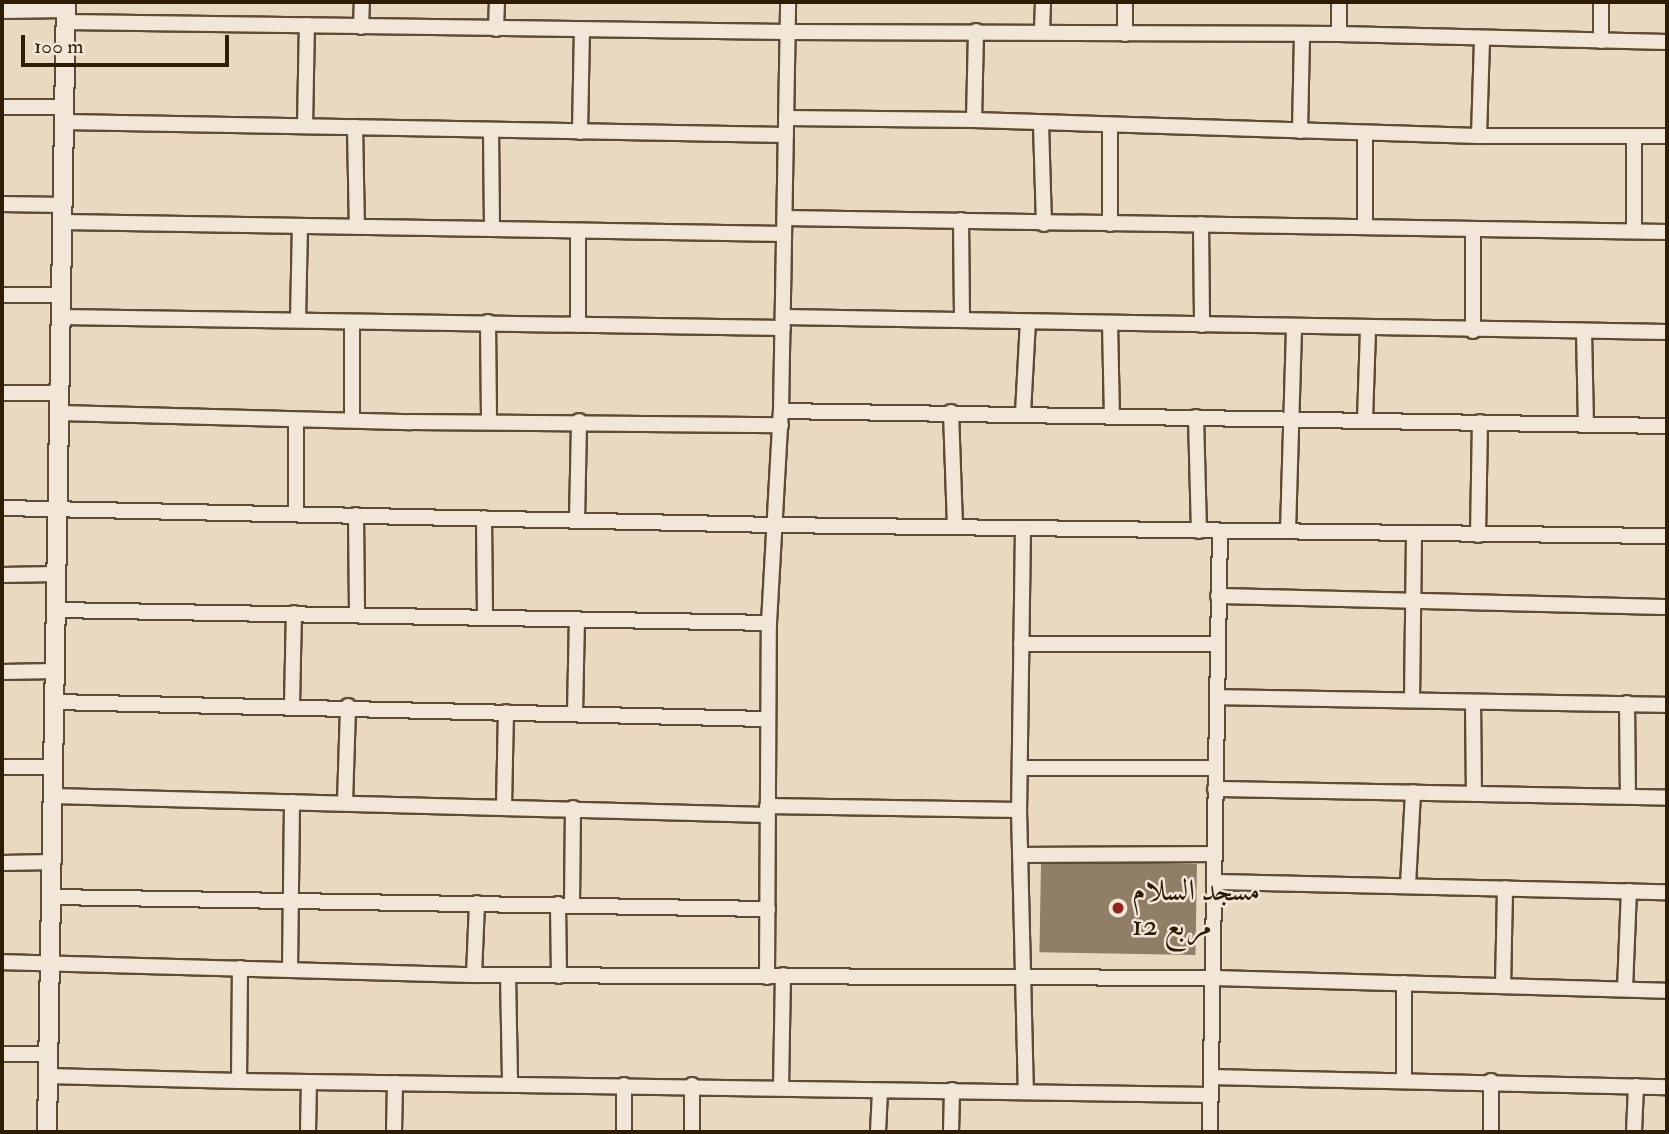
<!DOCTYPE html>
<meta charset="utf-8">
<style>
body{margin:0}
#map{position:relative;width:1669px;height:1134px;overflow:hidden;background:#ead9c1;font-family:"IM FELL Double Pica",Amiri,serif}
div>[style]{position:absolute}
.building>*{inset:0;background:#907e66;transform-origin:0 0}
.roads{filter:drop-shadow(2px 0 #5e4b33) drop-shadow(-2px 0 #5e4b33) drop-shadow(0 2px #5e4b33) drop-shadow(0 -2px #5e4b33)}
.minor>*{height:14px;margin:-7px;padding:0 7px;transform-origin:7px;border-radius:7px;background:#f1e6d7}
.tertiary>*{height:18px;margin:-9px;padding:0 9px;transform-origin:9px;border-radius:9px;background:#f1e6d7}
.dots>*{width:19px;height:19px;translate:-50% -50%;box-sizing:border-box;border:4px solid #f1e6d7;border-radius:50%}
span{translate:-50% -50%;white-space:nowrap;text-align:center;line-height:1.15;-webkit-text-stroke:5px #f1e6d7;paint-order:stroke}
.poi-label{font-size:30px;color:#2f1c04}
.left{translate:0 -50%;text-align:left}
.frame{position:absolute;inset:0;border:4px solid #2f1c04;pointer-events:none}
.scale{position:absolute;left:21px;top:35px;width:208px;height:32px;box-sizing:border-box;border:4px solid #2f1c04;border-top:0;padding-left:9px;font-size:21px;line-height:24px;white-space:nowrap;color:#2f1c04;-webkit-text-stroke:5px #f1e6d7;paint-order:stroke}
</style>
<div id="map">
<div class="building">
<i style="left:1197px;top:864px;width:91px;height:156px;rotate:91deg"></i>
</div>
<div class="roads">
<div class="minor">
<i style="left:1125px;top:2px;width:32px;rotate:90deg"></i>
<i style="left:1339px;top:2px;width:32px;rotate:90deg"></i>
<i style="left:2px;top:11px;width:64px;rotate:-0.9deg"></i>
<i style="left:66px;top:22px;width:721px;rotate:0.79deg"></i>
<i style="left:787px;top:32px;width:552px;rotate:0.21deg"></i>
<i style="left:1339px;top:34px;width:328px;rotate:1.4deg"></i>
<i style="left:361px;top:27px;width:25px;rotate:-88deg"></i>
<i style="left:496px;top:29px;width:27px;rotate:-88deg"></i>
<i style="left:1042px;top:31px;width:29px;rotate:-88deg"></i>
<i style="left:1601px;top:41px;width:39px;rotate:-90deg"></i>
<i style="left:2px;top:107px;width:62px"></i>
<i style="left:786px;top:118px;width:188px;rotate:0.6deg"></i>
<i style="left:974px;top:120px;width:505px;rotate:1.81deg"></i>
<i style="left:1479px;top:136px;width:188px"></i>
<i style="left:974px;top:120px;width:89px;rotate:-88.7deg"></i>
<i style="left:64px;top:122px;width:722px;rotate:1.03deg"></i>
<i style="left:1041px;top:124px;width:100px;rotate:88.3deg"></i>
<i style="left:305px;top:126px;width:101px;rotate:-88.9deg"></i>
<i style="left:355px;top:127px;width:100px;rotate:88.9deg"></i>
<i style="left:491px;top:130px;width:99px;rotate:89.4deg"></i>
<i style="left:1300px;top:131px;width:97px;rotate:-88.8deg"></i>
<i style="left:580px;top:132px;width:103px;rotate:-88.9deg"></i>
<i style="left:1365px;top:133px;width:94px;rotate:90deg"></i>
<i style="left:1479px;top:136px;width:98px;rotate:-88.2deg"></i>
<i style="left:1634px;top:136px;width:95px;rotate:90deg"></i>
<i style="left:2px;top:204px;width:61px;rotate:0.9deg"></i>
<i style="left:785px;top:218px;width:882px;rotate:0.91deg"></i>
<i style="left:961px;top:220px;width:100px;rotate:89.4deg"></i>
<i style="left:63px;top:222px;width:721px;rotate:0.95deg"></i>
<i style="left:1110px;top:224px;width:99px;rotate:-90deg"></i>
<i style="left:1201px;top:224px;width:101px;rotate:89.4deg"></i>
<i style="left:1473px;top:230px;width:101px;rotate:90deg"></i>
<i style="left:578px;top:231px;width:94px;rotate:90deg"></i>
<i style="left:2px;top:295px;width:59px"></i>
<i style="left:61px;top:317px;width:722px;rotate:0.87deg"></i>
<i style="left:783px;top:317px;width:884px;rotate:0.97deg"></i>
<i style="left:298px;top:320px;width:94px;rotate:-88.8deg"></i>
<i style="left:352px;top:322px;width:97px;rotate:90deg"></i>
<i style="left:488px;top:322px;width:99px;rotate:89.4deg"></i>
<i style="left:1110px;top:323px;width:92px;rotate:88.8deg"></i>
<i style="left:1584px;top:331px;width:94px;rotate:88.8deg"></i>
<i style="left:2px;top:393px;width:58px"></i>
<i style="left:781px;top:411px;width:886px;rotate:0.97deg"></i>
<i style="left:951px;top:412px;width:115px;rotate:88deg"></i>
<i style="left:60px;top:413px;width:351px;rotate:1.5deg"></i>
<i style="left:411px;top:422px;width:370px;rotate:0.5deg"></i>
<i style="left:1023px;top:413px;width:91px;rotate:-86.9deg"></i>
<i style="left:1196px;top:417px;width:114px;rotate:88.5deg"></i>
<i style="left:1365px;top:420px;width:91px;rotate:-88.1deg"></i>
<i style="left:2px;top:508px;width:772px;rotate:1.26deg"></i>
<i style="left:774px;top:525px;width:893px;rotate:0.71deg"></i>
<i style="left:296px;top:513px;width:93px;rotate:-90deg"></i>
<i style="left:356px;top:515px;width:100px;rotate:89.4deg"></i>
<i style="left:484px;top:518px;width:99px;rotate:89.4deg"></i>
<i style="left:577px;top:520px;width:99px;rotate:-88.8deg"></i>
<i style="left:1023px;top:528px;width:282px;rotate:90.8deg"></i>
<i style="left:1019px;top:810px;width:281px;rotate:88.6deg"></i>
<i style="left:1288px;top:531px;width:203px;rotate:-88.3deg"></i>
<i style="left:1478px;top:535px;width:113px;rotate:-89deg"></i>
<i style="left:2px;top:575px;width:55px;rotate:-1deg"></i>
<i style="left:1218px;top:596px;width:449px;rotate:1.4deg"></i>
<i style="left:56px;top:610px;width:713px;rotate:1.04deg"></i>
<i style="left:1021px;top:644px;width:197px"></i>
<i style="left:2px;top:672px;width:53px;rotate:-1.1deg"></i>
<i style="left:1217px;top:697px;width:450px;rotate:1deg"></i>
<i style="left:1412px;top:700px;width:167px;rotate:-89.3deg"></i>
<i style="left:55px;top:702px;width:713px;rotate:1.37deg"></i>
<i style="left:1473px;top:702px;width:92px;rotate:89.4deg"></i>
<i style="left:1627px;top:703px;width:93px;rotate:89.4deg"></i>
<i style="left:292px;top:705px;width:92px;rotate:-88.8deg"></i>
<i style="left:575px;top:713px;width:94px;rotate:-88.8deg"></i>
<i style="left:2px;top:767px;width:51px"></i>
<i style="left:1020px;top:768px;width:196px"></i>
<i style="left:1215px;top:789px;width:452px;rotate:1.1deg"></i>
<i style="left:53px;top:796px;width:714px;rotate:1.52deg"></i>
<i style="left:345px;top:803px;width:97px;rotate:-88.2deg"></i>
<i style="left:504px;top:806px;width:94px;rotate:-88.8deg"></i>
<i style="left:767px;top:806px;width:252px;rotate:0.9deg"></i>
<i style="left:1020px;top:855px;width:194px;rotate:-0.3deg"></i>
<i style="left:2px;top:863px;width:50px;rotate:-1.1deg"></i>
<i style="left:1214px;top:882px;width:453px;rotate:1.3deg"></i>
<i style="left:1408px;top:885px;width:93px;rotate:-86.9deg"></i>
<i style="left:51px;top:897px;width:717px;rotate:0.96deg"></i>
<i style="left:558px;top:904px;width:72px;rotate:89.2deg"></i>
<i style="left:572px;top:904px;width:96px;rotate:-89.4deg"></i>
<i style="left:2px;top:962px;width:472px;rotate:1.6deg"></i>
<i style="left:474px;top:975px;width:738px;rotate:0.23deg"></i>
<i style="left:1212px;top:978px;width:455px;rotate:1.6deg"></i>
<i style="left:290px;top:969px;width:167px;rotate:-89.3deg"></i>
<i style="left:474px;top:975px;width:72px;rotate:-87.6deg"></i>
<i style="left:508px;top:975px;width:108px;rotate:88.9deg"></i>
<i style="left:767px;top:977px;width:354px;rotate:-89.7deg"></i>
<i style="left:769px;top:623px;width:212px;rotate:-86.8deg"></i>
<i style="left:781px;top:411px;width:409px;rotate:-89deg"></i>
<i style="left:1404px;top:983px;width:97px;rotate:90deg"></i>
<i style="left:1503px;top:986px;width:98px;rotate:-88.8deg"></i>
<i style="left:1625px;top:989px;width:98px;rotate:-87.7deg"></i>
<i style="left:2px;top:1054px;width:47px"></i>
<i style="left:48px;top:1076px;width:191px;rotate:1.5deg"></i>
<i style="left:239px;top:1081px;width:971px;rotate:0.83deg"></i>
<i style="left:1211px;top:1077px;width:456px;rotate:1.3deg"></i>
<i style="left:239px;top:1081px;width:113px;rotate:-89.5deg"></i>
<i style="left:1491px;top:1081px;width:51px;rotate:90deg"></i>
<i style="left:692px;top:1085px;width:47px;rotate:90deg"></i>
<i style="left:781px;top:1088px;width:113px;rotate:-89deg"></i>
<i style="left:308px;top:1132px;width:50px;rotate:-88.9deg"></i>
<i style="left:394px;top:1132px;width:49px;rotate:-88.8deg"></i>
<i style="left:624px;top:1132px;width:47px;rotate:-90deg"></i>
<i style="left:878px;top:1132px;width:41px;rotate:-87.2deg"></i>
<i style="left:951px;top:1132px;width:42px;rotate:-88.6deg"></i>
<i style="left:1210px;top:1132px;width:600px;rotate:-89.05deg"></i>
<i style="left:1634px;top:1132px;width:46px;rotate:-87.5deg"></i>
</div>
<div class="tertiary">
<i style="left:47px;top:1132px;width:1130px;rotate:-89.04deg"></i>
</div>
</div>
<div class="dots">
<i style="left:1118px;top:908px;background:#8f2418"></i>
</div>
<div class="poi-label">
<span class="left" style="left:1132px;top:908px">مسجد السلام<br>مربع 12</span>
</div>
<div class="frame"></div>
<div class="scale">100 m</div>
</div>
